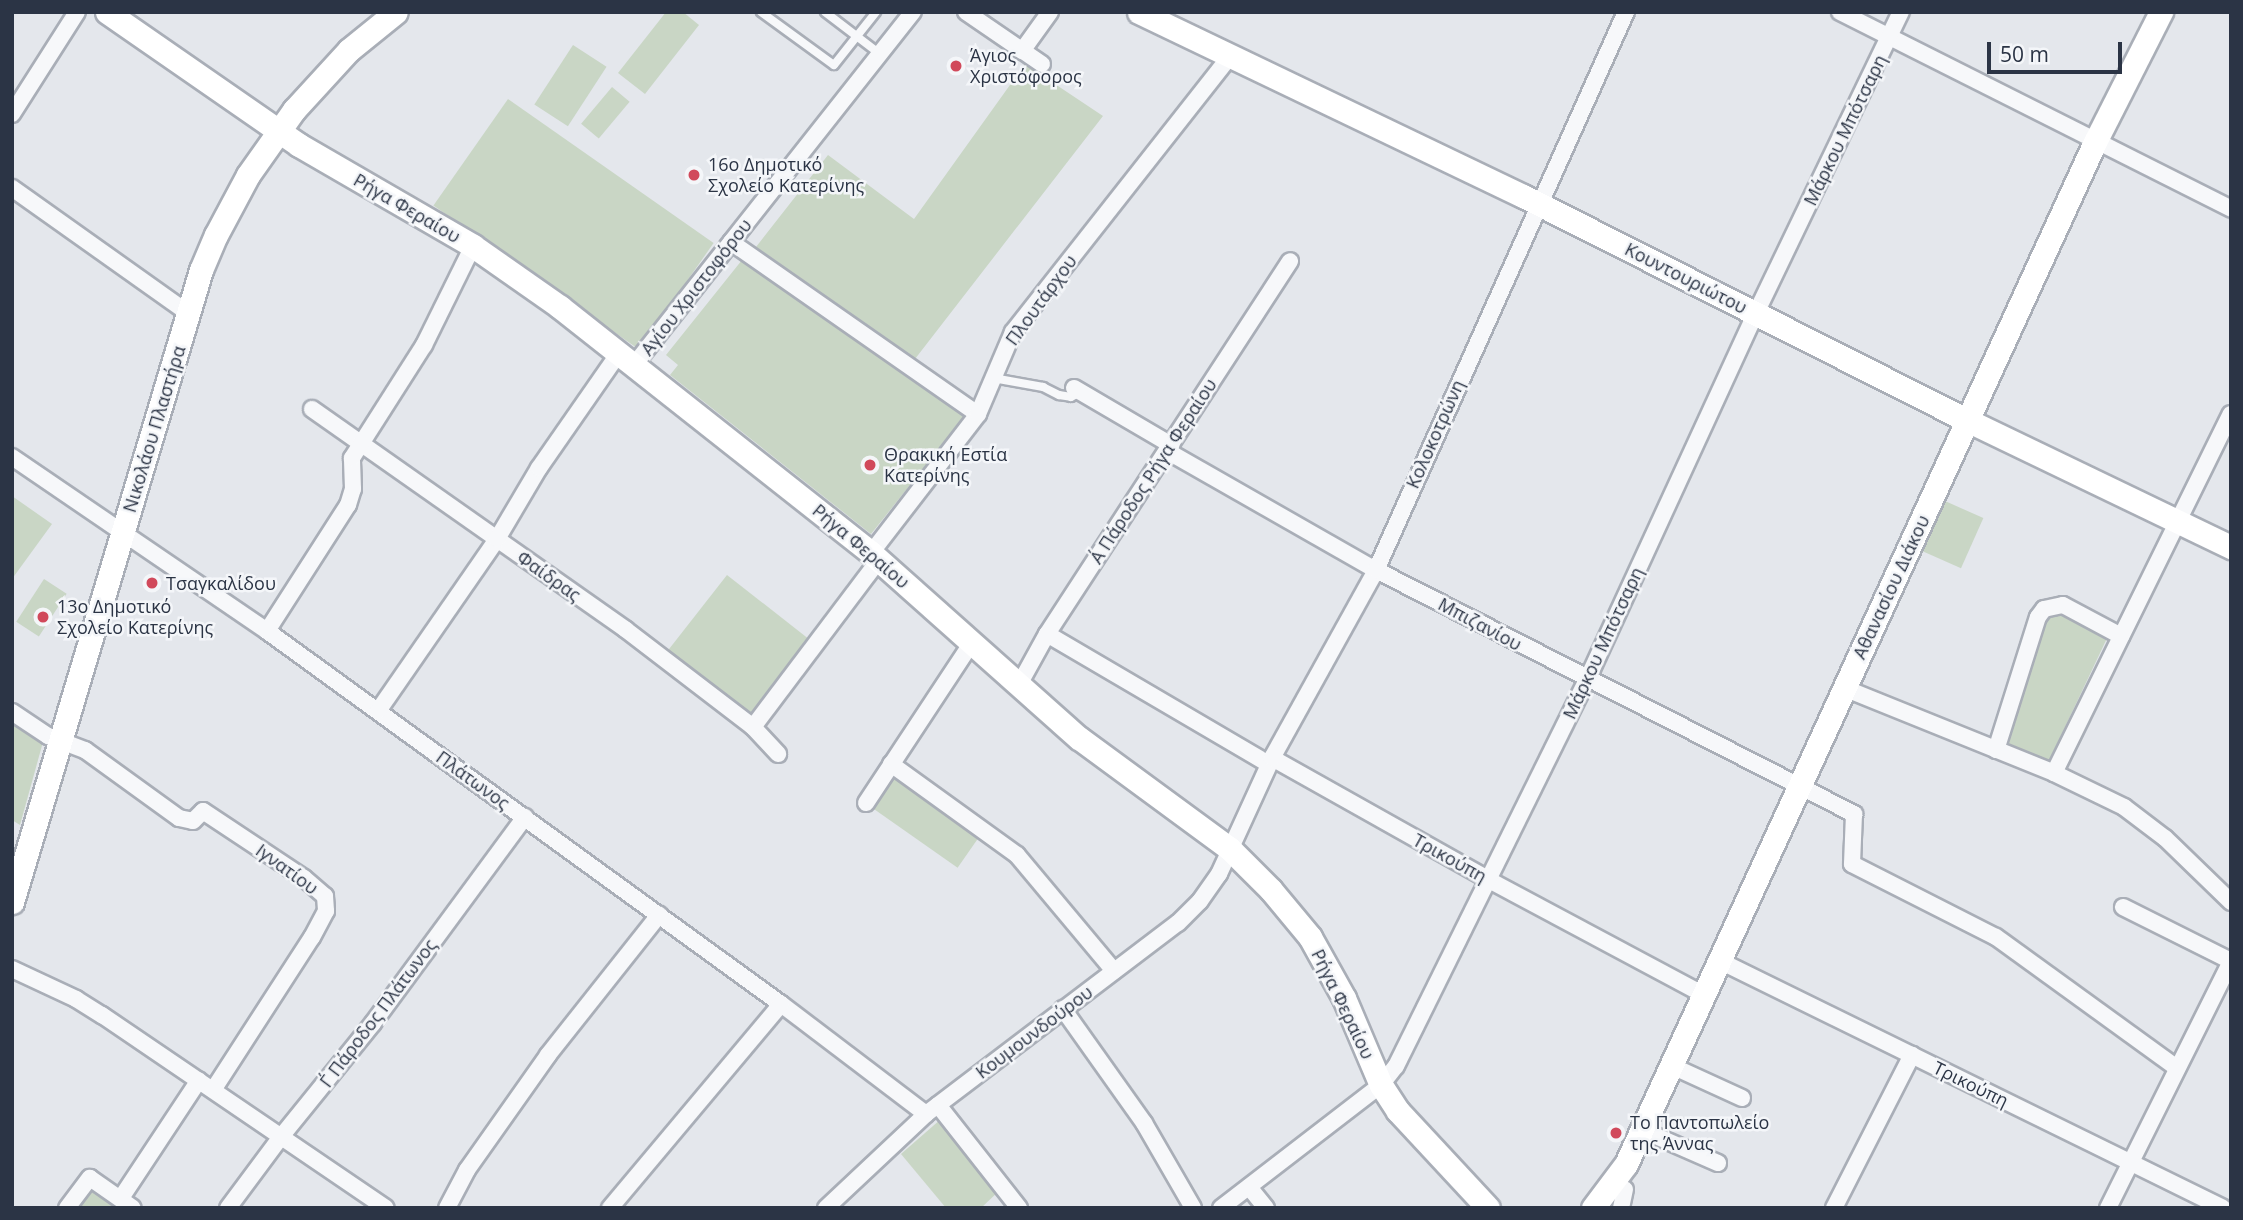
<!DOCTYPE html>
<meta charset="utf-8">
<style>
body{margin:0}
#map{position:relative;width:2243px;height:1220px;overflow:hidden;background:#e4e7ec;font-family:"Open Sans",sans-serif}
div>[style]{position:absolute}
.green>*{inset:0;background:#c9d6c5;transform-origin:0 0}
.roads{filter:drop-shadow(2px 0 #a9aeb7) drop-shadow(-2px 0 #a9aeb7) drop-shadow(0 2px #a9aeb7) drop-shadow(0 -2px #a9aeb7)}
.lane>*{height:8px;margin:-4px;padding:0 4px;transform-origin:4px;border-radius:4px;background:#f7f8fa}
.street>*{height:16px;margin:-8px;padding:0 8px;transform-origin:8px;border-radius:8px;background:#f7f8fa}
.secondary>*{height:23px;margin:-11.5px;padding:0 11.5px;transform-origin:11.5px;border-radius:11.5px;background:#fff}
.dots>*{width:19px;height:19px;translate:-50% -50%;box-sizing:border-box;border:4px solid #f4f6f9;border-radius:50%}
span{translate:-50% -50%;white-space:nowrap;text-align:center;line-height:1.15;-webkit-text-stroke:5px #f4f6f9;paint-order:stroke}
.poi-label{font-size:18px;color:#2b3445}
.left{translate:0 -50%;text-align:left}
.street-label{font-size:18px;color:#2b3445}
.frame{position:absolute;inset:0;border:14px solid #2b3445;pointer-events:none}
.scale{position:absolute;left:1987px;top:42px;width:135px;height:32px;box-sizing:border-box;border:4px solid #2b3445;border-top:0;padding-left:9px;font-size:21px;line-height:24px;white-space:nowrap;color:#2b3445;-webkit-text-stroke:5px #f4f6f9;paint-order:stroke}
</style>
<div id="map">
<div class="green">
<i style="clip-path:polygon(666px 12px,683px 12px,699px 25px,645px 94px,618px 73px)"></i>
<i style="left:573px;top:45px;width:40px;height:71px;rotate:33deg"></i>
<i style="clip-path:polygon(1025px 64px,1103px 116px,915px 359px,756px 247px,828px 155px,914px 219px)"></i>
<i style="left:612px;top:87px;width:23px;height:48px;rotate:40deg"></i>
<i style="left:508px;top:99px;width:251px;height:130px;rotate:35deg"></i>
<i style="clip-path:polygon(742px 260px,965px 416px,871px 534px,670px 375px,678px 365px,666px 355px)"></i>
<i style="clip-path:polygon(12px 496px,52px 524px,12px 579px)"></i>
<i style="left:1945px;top:501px;width:42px;height:55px;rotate:24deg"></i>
<i style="left:727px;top:575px;width:105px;height:95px;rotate:38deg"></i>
<i style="left:44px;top:579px;width:27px;height:51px;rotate:33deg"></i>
<i style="clip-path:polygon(2058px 610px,2109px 634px,2048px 763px,2004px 745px,2045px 621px,2050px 613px)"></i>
<i style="clip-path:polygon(12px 720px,43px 742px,20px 825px,12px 820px)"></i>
<i style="left:891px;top:771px;width:110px;height:41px;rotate:35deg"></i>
<i style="clip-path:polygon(941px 1119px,1000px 1190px,981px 1208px,946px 1208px,901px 1154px)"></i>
<i style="clip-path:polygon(92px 1187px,125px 1208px,77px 1208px)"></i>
</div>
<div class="roads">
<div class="lane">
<i style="left:761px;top:12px;width:90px;rotate:36deg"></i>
<i style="left:834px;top:65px;width:68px;rotate:-51.6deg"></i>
<i style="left:825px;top:12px;width:69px;rotate:37.4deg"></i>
<i style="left:993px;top:378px;width:51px;rotate:10.2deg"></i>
<i style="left:1043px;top:387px;width:18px;rotate:27deg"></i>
<i style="left:1059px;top:395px;width:12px;rotate:9deg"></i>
<i style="left:1071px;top:397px;width:10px;rotate:-29deg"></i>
</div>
<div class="street">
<i style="left:966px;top:12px;width:92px;rotate:34.4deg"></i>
<i style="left:1840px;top:12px;width:438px;rotate:26.7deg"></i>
<i style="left:1022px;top:51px;width:48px;rotate:-54.3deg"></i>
<i style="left:12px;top:114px;width:121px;rotate:-57.5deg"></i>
<i style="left:12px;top:188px;width:217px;rotate:35.4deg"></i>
<i style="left:731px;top:242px;width:301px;rotate:34.9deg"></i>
<i style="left:634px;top:365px;width:450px;rotate:-51.7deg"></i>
<i style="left:1074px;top:388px;width:113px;rotate:30.4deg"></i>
<i style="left:312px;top:409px;width:383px;rotate:35.1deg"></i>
<i style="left:625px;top:629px;width:161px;rotate:37.4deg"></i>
<i style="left:753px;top:727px;width:37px;rotate:47deg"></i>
<i style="left:1167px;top:451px;width:241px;rotate:29.7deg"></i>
<i style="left:1376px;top:570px;width:537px;rotate:27.04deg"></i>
<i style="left:1854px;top:814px;width:50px;rotate:92.3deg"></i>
<i style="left:1852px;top:864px;width:161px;rotate:26.9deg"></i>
<i style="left:1996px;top:937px;width:223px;rotate:35.9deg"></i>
<i style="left:12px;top:457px;width:309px;rotate:34.3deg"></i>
<i style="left:267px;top:631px;width:635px;rotate:35.97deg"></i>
<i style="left:781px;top:1004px;width:182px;rotate:37.2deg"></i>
<i style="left:871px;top:553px;width:175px;rotate:-52.4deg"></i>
<i style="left:978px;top:414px;width:89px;rotate:-66.9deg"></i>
<i style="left:1013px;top:332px;width:349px;rotate:-51.8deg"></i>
<i style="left:267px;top:631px;width:150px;rotate:-57.3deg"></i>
<i style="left:348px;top:505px;width:17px;rotate:-73deg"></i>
<i style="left:353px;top:489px;width:31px;rotate:-92deg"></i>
<i style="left:352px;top:458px;width:134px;rotate:-57.5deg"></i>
<i style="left:424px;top:345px;width:110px;rotate:-63.7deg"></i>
<i style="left:1047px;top:634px;width:257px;rotate:30.4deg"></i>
<i style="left:1020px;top:683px;width:56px;rotate:-61.1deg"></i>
<i style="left:1047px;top:634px;width:445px;rotate:-56.9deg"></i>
<i style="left:1844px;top:688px;width:227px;rotate:22deg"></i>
<i style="left:2054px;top:773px;width:78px;rotate:25.9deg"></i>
<i style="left:2124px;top:807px;width:51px;rotate:37.1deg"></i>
<i style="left:2165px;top:838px;width:92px;rotate:44.1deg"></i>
<i style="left:378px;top:711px;width:209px;rotate:-55.3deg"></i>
<i style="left:497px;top:539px;width:82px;rotate:-59.4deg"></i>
<i style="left:539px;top:468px;width:140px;rotate:-55.2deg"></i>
<i style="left:12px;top:712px;width:43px;rotate:33.7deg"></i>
<i style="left:48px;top:736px;width:40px;rotate:21deg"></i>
<i style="left:85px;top:750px;width:116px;rotate:35.9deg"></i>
<i style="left:179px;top:818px;width:14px;rotate:12deg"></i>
<i style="left:193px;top:821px;width:14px;rotate:-45deg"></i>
<i style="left:203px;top:811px;width:121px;rotate:33.6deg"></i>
<i style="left:304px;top:878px;width:28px;rotate:41deg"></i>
<i style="left:325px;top:896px;width:15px;rotate:86deg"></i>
<i style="left:326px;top:911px;width:30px;rotate:118deg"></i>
<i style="left:312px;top:937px;width:182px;rotate:122.9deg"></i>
<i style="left:753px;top:727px;width:209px;rotate:-53deg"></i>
<i style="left:1996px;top:750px;width:139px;rotate:-72.5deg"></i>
<i style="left:2038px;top:617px;width:10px;rotate:-53deg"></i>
<i style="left:2044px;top:609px;width:19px;rotate:-12deg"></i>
<i style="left:2063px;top:605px;width:66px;rotate:28.1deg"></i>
<i style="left:1272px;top:758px;width:249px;rotate:29.3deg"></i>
<i style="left:1489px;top:880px;width:244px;rotate:28.1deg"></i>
<i style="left:891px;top:764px;width:155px;rotate:35.8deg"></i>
<i style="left:1017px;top:855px;width:151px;rotate:50.1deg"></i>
<i style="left:2054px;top:773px;width:400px;rotate:-63.8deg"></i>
<i style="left:866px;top:803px;width:194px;rotate:-56.6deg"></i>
<i style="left:2123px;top:907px;width:121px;rotate:26.6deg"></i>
<i style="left:1720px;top:961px;width:560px;rotate:26.15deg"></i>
<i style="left:12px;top:969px;width:71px;rotate:25.1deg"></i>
<i style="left:76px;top:999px;width:31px;rotate:32deg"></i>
<i style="left:102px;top:1015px;width:343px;rotate:34.2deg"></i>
<i style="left:1063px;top:1009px;width:140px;rotate:54.6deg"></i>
<i style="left:1144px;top:1123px;width:98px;rotate:60deg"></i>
<i style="left:1672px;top:1066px;width:77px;rotate:24.6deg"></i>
<i style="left:938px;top:1105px;width:131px;rotate:51.8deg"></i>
<i style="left:1642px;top:1130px;width:83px;rotate:23.5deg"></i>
<i style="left:1249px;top:1187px;width:27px;rotate:51deg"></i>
<i style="left:121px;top:1198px;width:141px;rotate:-56.5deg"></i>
<i style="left:67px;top:1208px;width:38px;rotate:-53deg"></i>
<i style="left:90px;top:1178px;width:52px;rotate:34.9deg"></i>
<i style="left:228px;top:1208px;width:87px;rotate:-53.4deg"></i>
<i style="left:280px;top:1138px;width:148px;rotate:-51deg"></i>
<i style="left:373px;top:1023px;width:256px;rotate:-53.6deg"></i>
<i style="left:447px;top:1208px;width:43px;rotate:-62.2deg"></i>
<i style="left:467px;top:1170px;width:141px;rotate:-54.8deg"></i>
<i style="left:548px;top:1055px;width:179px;rotate:-51.6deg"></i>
<i style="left:610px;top:1208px;width:266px;rotate:-50deg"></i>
<i style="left:826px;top:1208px;width:137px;rotate:-43.2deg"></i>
<i style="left:926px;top:1114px;width:316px;rotate:-37.2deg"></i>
<i style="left:1178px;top:923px;width:31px;rotate:-45deg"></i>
<i style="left:1200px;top:901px;width:33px;rotate:-55deg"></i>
<i style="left:1219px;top:874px;width:128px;rotate:-65.4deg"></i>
<i style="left:1272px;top:758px;width:215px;rotate:-61deg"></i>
<i style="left:1376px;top:570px;width:611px;rotate:-65.87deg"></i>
<i style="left:1221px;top:1208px;width:202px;rotate:-37.6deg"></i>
<i style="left:1381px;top:1085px;width:24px;rotate:-52deg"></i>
<i style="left:1396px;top:1066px;width:431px;rotate:-63.7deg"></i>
<i style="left:1587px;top:680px;width:404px;rotate:-65.3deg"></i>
<i style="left:1756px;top:313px;width:334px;rotate:-64.3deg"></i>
<i style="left:1621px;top:1208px;width:19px;rotate:-78deg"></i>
<i style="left:1834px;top:1208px;width:172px;rotate:-63deg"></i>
<i style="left:2108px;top:1208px;width:276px;rotate:-63.5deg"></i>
</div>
<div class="secondary">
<i style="left:107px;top:12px;width:234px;rotate:34.7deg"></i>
<i style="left:299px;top:145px;width:201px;rotate:30.1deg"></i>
<i style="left:473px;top:246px;width:106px;rotate:35deg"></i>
<i style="left:560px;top:307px;width:397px;rotate:38.3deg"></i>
<i style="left:871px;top:553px;width:278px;rotate:41.7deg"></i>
<i style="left:1079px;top:738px;width:186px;rotate:36.3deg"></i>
<i style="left:1229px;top:848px;width:59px;rotate:45deg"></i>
<i style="left:1271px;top:890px;width:61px;rotate:50.3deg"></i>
<i style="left:1310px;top:937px;width:70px;rotate:60.9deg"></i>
<i style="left:1344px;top:998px;width:95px;rotate:67deg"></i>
<i style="left:1381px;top:1085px;width:31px;rotate:57deg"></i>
<i style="left:1398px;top:1111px;width:132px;rotate:47.1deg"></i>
<i style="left:1139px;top:12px;width:426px;rotate:25.6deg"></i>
<i style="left:1523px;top:196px;width:497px;rotate:26.8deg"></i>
<i style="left:1967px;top:420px;width:293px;rotate:25.7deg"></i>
<i style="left:12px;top:902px;width:660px;rotate:-73.35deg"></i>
<i style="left:201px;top:270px;width:38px;rotate:-67deg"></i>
<i style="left:216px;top:235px;width:68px;rotate:-61.9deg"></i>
<i style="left:248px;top:175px;width:80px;rotate:-54.7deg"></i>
<i style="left:294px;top:110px;width:81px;rotate:-47.5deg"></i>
<i style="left:349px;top:50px;width:60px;rotate:-39deg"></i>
<i style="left:1593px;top:1208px;width:55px;rotate:-53.1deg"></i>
<i style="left:1626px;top:1164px;width:1124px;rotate:-65.35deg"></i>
<i style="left:2095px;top:142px;width:146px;rotate:-63.1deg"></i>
</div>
</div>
<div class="dots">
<i style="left:956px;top:66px;background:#d1495b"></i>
<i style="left:694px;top:175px;background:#d1495b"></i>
<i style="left:870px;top:465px;background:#d1495b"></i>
<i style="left:152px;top:583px;background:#d1495b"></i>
<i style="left:43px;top:617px;background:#d1495b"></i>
<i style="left:1616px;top:1133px;background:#d1495b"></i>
</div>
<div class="poi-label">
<span class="left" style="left:970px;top:66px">Άγιος<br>Χριστόφορος</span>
<span class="left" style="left:708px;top:175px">16ο Δημοτικό<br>Σχολείο Κατερίνης</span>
<span class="left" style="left:884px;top:465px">Θρακική Εστία<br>Κατερίνης</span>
<span class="left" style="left:166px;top:583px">Τσαγκαλίδου</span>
<span class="left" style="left:57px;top:617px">13ο Δημοτικό<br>Σχολείο Κατερίνης</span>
<span class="left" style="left:1630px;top:1133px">Το Παντοπωλείο<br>της Άννας</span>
</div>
<div class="street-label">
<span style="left:1845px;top:130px;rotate:-64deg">Μάρκου Μπότσαρη</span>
<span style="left:407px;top:208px;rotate:30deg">Ρήγα Φεραίου</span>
<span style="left:1686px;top:278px;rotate:27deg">Κουντουριώτου</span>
<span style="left:696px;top:287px;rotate:-52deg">Αγίου Χριστοφόρου</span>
<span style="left:1041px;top:300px;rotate:-54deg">Πλουτάρχου</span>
<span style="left:154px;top:429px;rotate:-73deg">Νικολάου Πλαστήρα</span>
<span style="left:1435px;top:434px;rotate:-66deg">Κολοκοτρώνη</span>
<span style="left:1153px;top:471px;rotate:-57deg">Α΄ Πάροδος Ρήγα Φεραίου</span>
<span style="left:861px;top:546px;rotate:40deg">Ρήγα Φεραίου</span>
<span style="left:549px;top:576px;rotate:35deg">Φαίδρας</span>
<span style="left:1891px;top:587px;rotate:-65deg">Αθανασίου Διάκου</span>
<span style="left:1480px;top:624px;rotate:28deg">Μπιζανίου</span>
<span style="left:1603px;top:643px;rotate:-65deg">Μάρκου Μπότσαρη</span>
<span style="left:473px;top:780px;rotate:36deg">Πλάτωνος</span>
<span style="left:1450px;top:858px;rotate:29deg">Τρικούπη</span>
<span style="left:287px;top:869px;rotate:36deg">Ιγνατίου</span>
<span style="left:1343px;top:1004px;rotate:64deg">Ρήγα Φεραίου</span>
<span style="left:378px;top:1013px;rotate:-53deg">Γ΄ Πάροδος Πλάτωνος</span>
<span style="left:1034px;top:1032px;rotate:-37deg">Κουμουνδούρου</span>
<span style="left:1971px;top:1084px;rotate:26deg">Τρικούπη</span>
</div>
<div class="frame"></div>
<div class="scale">50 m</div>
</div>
